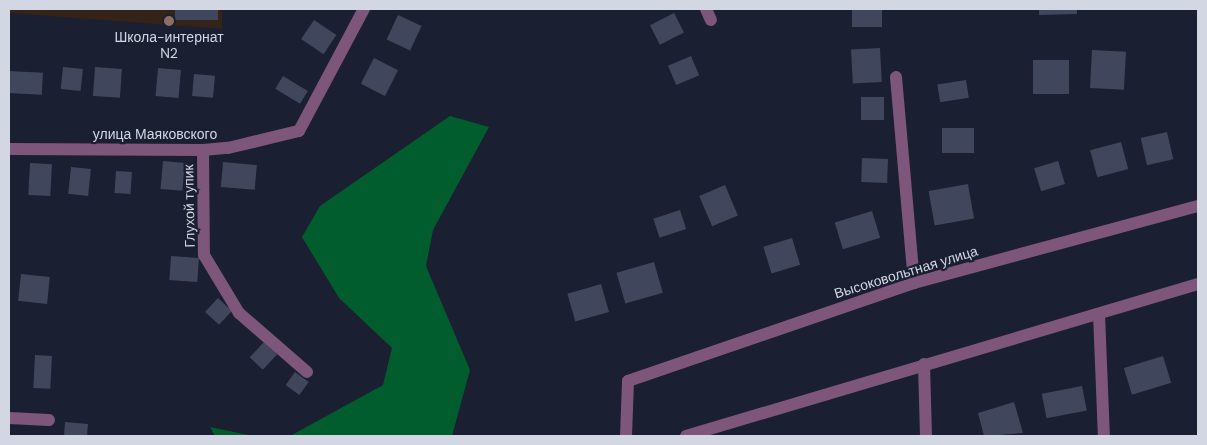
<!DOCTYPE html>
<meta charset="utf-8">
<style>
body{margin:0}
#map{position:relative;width:1207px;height:445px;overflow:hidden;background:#1a1f31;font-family:"DM Sans",sans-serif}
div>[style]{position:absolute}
.education>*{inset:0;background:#332319}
.forest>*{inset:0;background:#025d2e}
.building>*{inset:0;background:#40475c;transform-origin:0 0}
.minor>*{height:12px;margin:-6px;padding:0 6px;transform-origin:6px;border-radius:6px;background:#7f567b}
.dots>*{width:14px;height:14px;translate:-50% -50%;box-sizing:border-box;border:2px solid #1a1f31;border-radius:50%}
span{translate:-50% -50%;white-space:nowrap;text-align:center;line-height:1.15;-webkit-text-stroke:4.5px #1a1f31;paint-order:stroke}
.poi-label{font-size:14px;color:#d3d7e4}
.street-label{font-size:14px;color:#d3d7e4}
.frame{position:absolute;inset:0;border:10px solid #d3d7e4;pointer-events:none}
</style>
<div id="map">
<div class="education">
<i style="clip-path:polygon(9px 9px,222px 9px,222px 29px,9px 13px)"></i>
</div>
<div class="forest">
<i style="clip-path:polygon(450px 116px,489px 127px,433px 230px,426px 266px,470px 370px,452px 436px,290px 436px,383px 385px,392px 348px,339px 298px,302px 237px,320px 206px)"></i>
<i style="clip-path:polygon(210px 427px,253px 436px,215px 436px)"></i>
</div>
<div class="building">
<i style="left:175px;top:9px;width:43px;height:11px"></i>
<i style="left:852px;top:9px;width:30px;height:18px"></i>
<i style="clip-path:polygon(1039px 9px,1077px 9px,1077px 14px,1039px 15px)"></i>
<i style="left:674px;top:13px;width:22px;height:27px;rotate:63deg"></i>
<i style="left:398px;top:15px;width:26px;height:27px;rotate:25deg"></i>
<i style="left:314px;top:20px;width:27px;height:23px;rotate:34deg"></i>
<i style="left:880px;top:48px;width:34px;height:29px;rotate:87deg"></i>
<i style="left:1092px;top:50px;width:34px;height:38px;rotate:3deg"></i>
<i style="left:691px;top:56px;width:21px;height:25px;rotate:67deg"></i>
<i style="left:374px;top:58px;width:27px;height:29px;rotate:27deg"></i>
<i style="left:1033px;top:60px;width:36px;height:34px"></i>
<i style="left:63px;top:67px;width:20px;height:22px;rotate:6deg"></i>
<i style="left:95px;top:67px;width:27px;height:29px;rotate:4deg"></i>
<i style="left:158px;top:68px;width:23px;height:28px;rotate:5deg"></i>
<i style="left:9px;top:71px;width:34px;height:22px;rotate:3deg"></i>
<i style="left:194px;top:74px;width:21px;height:22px;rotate:5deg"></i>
<i style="left:283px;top:76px;width:29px;height:15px;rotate:31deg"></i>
<i style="left:966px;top:80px;width:18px;height:29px;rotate:81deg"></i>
<i style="left:861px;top:97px;width:23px;height:23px"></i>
<i style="left:942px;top:128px;width:32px;height:25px"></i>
<i style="left:1167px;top:132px;width:28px;height:27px;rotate:77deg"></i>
<i style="left:1121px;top:142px;width:28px;height:32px;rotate:75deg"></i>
<i style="left:862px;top:158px;width:26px;height:24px;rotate:2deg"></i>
<i style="left:163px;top:161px;width:22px;height:28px;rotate:5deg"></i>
<i style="left:1058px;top:161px;width:24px;height:25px;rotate:73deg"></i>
<i style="left:223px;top:162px;width:34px;height:25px;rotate:5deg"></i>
<i style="left:30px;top:163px;width:22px;height:32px;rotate:3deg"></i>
<i style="left:71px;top:167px;width:20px;height:27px;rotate:6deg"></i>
<i style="left:116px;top:171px;width:16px;height:22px;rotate:4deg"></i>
<i style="left:968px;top:184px;width:35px;height:40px;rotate:80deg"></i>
<i style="left:725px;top:185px;width:33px;height:28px;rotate:67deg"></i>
<i style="left:680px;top:210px;width:20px;height:28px;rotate:72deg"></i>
<i style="left:872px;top:211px;width:28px;height:39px;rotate:73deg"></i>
<i style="left:792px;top:238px;width:28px;height:30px;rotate:73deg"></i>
<i style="left:171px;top:256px;width:28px;height:24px;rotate:4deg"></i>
<i style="left:654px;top:262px;width:32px;height:39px;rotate:74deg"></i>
<i style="left:21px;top:274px;width:29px;height:27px;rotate:6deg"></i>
<i style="left:601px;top:284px;width:29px;height:35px;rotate:74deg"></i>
<i style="left:218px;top:298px;width:19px;height:19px;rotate:43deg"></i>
<i style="left:264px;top:342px;width:18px;height:21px;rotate:43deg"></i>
<i style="left:35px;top:355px;width:17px;height:33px;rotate:3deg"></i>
<i style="left:1163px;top:356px;width:28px;height:41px;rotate:73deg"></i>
<i style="left:295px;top:372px;width:17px;height:16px;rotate:36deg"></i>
<i style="left:1082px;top:386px;width:25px;height:41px;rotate:79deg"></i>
<i style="clip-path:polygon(1014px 402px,1023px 433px,984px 436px,978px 413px)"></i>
<i style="clip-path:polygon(65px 422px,88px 424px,87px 436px,64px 436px)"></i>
</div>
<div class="minor">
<i style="left:706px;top:9px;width:12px;rotate:66deg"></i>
<i style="left:896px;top:77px;width:207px;rotate:85deg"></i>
<i style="left:9px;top:149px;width:194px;rotate:0.3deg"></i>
<i style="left:203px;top:150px;width:25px;rotate:-5deg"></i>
<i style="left:228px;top:148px;width:73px;rotate:-13.5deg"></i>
<i style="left:299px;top:131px;width:138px;rotate:-62deg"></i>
<i style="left:203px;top:150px;width:105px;rotate:89.5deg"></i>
<i style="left:204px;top:255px;width:68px;rotate:58.9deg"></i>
<i style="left:239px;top:313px;width:90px;rotate:40.9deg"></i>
<i style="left:1099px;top:314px;width:122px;rotate:87.7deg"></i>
<i style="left:924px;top:364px;width:72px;rotate:88.4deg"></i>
<i style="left:9px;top:418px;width:40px;rotate:2.9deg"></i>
<i style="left:626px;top:436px;width:55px;rotate:-87.9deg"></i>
<i style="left:628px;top:381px;width:302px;rotate:-18.9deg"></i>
<i style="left:914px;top:283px;width:294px;rotate:-15.2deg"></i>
<i style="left:686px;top:436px;width:534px;rotate:-16.53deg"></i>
</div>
<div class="dots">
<i style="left:169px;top:21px;background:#8d6e63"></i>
</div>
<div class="poi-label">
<span style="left:169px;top:45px">Школа-интернат<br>N2</span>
</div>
<div class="street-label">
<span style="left:155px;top:134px">улица Маяковского</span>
<span style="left:189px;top:206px;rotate:-91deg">Глухой тупик</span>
<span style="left:906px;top:272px;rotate:-17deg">Высоковольтная улица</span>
</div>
<div class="frame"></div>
</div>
